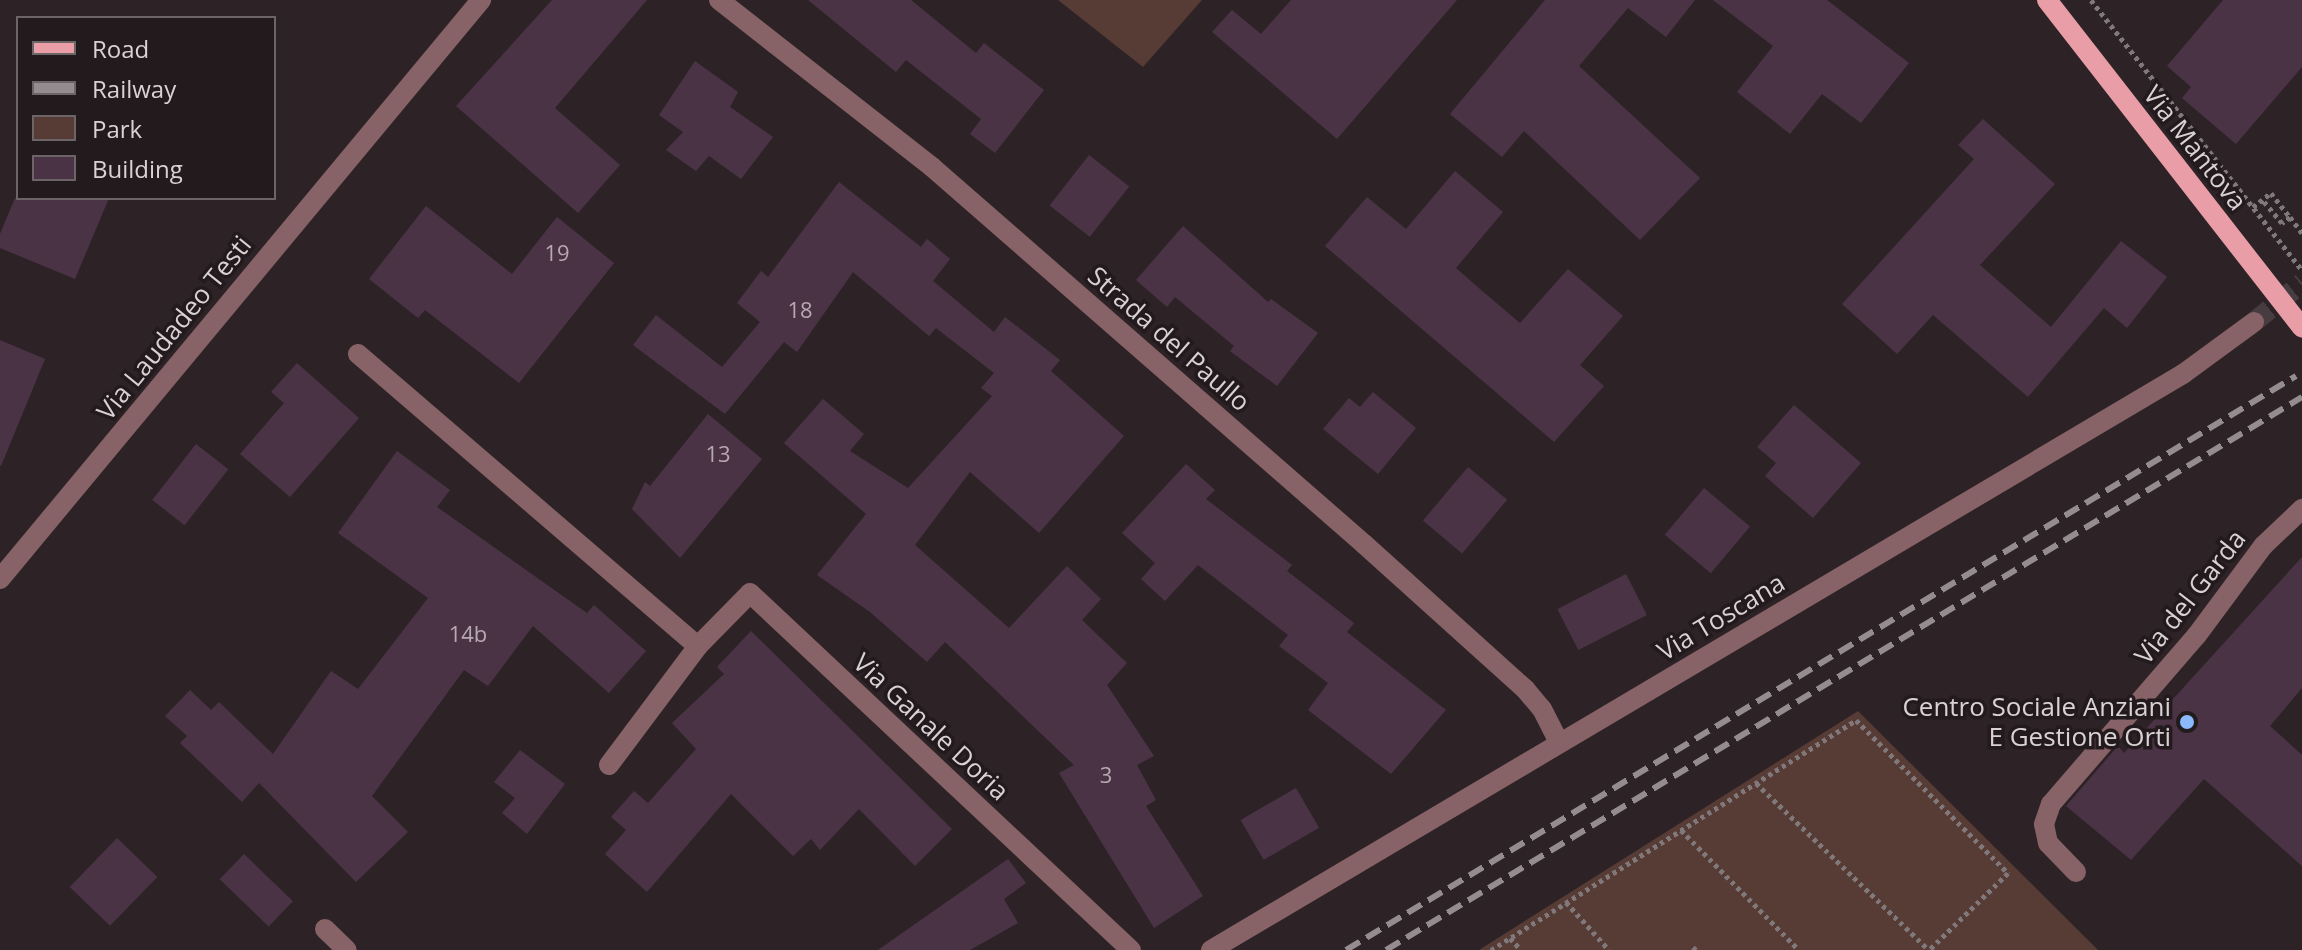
<!DOCTYPE html>
<style>
body{margin:0}
#map{position:relative;width:2302px;height:950px;overflow:hidden;background:#2d2327;font-family:"Open Sans",sans-serif}
div>[style]{position:absolute}
.green>*{inset:0;background:#573b35}
.building>*{inset:0;background:#4b3346;transform-origin:0 0}
.minor-tunnel>*{height:20px;margin-top:-10px;transform-origin:0;background:repeating-linear-gradient(90deg,#473d41 0 20px,transparent 0 30px)}
.path>*{height:5px;margin-top:-2.5px;transform-origin:0;background:repeating-linear-gradient(90deg,#80787b 0 4px,transparent 0 8px)}
.minor>*{height:20px;margin:-10px;padding:0 10px;transform-origin:10px;border-radius:10px;background:#876266}
.major>*{height:20px;margin:-10px;padding:0 10px;transform-origin:10px;border-radius:10px;background:#e99da6}
.rail>*{height:6px;margin-top:-3px;transform-origin:0;background:repeating-linear-gradient(90deg,#948c8f 0 16px,transparent 0 24px)}
.dots>*{width:22px;height:22px;translate:-50% -50%;box-sizing:border-box;border:4px solid #231a1d;border-radius:50%}
span{translate:-50% -50%;white-space:nowrap;text-align:center;line-height:1.15;-webkit-text-stroke:7px #231a1d;paint-order:stroke}
.number-label{font-size:22px;color:#b6aab0}
.number-label span{-webkit-text-stroke-width:0}
.street-label{font-size:26px;color:#d9d2d4}
.poi-label{font-size:26px;color:#d9d2d4}
.right{translate:-100% -50%;text-align:right}
.legend{position:absolute;left:16px;top:16px;width:260px;height:184px;box-sizing:border-box;background:#231a1d;border:2px solid #6c6466;margin:0;padding:10px 14px;list-style:none;font-size:24px;color:#d9d2d4}
.legend li{display:flex;align-items:center;gap:16px;height:40px}
.legend b{width:40px;border:2px solid #6c6466}
</style>
<div id="map">
<div class="green">
<i style="clip-path:polygon(1058px 0,1202px 0,1143px 67px)"></i>
<i style="clip-path:polygon(1858px 711px,2098px 950px,1479px 950px)"></i>
</div>
<div class="building">
<i style="clip-path:polygon(552px 0,647px 0,555px 108px,620px 165px,578px 213px,456px 106px)"></i>
<i style="clip-path:polygon(808px 0,911px 0,976px 53px,984px 43px,1044px 90px,995px 153px,970px 134px,981px 119px,906px 60px,896px 72px)"></i>
<i style="clip-path:polygon(1291px 0,1457px 0,1337px 139px,1212px 32px,1232px 10px,1261px 34px)"></i>
<i style="clip-path:polygon(1545px 0,1695px 0,1666px 37px,1628px 8px,1579px 66px,1700px 178px,1640px 240px,1524px 131px,1502px 157px,1450px 114px)"></i>
<i style="clip-path:polygon(1713px 0,1827px 0,1909px 63px,1861px 123px,1822px 94px,1790px 134px,1737px 92px,1773px 46px)"></i>
<i style="clip-path:polygon(2223px 0,2302px 0,2302px 67px,2236px 144px,2182px 98px,2191px 87px,2167px 66px)"></i>
<i style="clip-path:polygon(695px 61px,738px 92px,730px 107px,773px 137px,741px 179px,709px 156px,696px 171px,666px 150px,683px 132px,659px 115px)"></i>
<i style="clip-path:polygon(1983px 119px,2055px 184px,1980px 265px,2051px 327px,2121px 241px,2167px 277px,2127px 328px,2104px 308px,2028px 397px,1933px 315px,1897px 354px,1842px 304px,1974px 159px,1958px 145px)"></i>
<i style="left:1089px;top:155px;width:51px;height:64px;rotate:38deg"></i>
<i style="clip-path:polygon(1455px 171px,1503px 212px,1456px 268px,1481px 290px,1520px 323px,1568px 269px,1623px 316px,1580px 365px,1604px 386px,1554px 442px,1325px 246px,1367px 197px,1406px 229px)"></i>
<i style="clip-path:polygon(839px 182px,921px 247px,927px 239px,950px 259px,933px 281px,994px 332px,1005px 317px,1060px 360px,1051px 371px,1124px 436px,1039px 533px,970px 472px,915px 545px,1009px 628px,1067px 566px,1101px 599px,1082px 620px,1127px 663px,1107px 685px,1154px 756px,1137px 765px,1156px 800px,1146px 806px,1203px 896px,1154px 928px,1059px 773px,1074px 765px,945px 642px,927px 662px,870px 612px,817px 575px,866px 514px,784px 443px,823px 399px,864px 434px,850px 451px,908px 488px,992px 396px,981px 388px,994px 373px,936px 328px,929px 336px,853px 272px,797px 352px,784px 342px,725px 414px,633px 345px,656px 315px,722px 367px,760px 322px,737px 303px,761px 271px,768px 277px)"></i>
<i style="clip-path:polygon(15px 198px,109px 198px,75px 279px,0 248px,0 234px)"></i>
<i style="clip-path:polygon(426px 206px,512px 274px,557px 217px,614px 263px,519px 383px,425px 310px,418px 318px,369px 279px)"></i>
<i style="clip-path:polygon(1183px 226px,1268px 302px,1271px 299px,1318px 333px,1277px 386px,1230px 351px,1234px 346px,1175px 297px,1167px 307px,1136px 280px)"></i>
<i style="clip-path:polygon(0 340px,45px 359px,1px 466px,0 465px)"></i>
<i style="clip-path:polygon(297px 363px,359px 418px,290px 497px,240px 454px,284px 403px,271px 392px)"></i>
<i style="clip-path:polygon(1373px 392px,1416px 428px,1378px 474px,1323px 429px,1349px 398px,1360px 407px)"></i>
<i style="clip-path:polygon(1794px 405px,1861px 463px,1813px 518px,1765px 476px,1776px 463px,1757px 447px)"></i>
<i style="clip-path:polygon(708px 414px,762px 459px,680px 558px,632px 509px,645px 482px,650px 486px)"></i>
<i style="left:196px;top:444px;width:41px;height:71px;rotate:38deg"></i>
<i style="clip-path:polygon(397px 451px,450px 490px,437px 507px,587px 613px,594px 605px,646px 651px,609px 693px,533px 626px,488px 686px,464px 670px,372px 796px,408px 832px,356px 882px,259px 783px,242px 802px,180px 743px,187px 736px,165px 716px,190px 690px,211px 710px,219px 702px,273px 754px,331px 671px,358px 689px,428px 598px,338px 533px)"></i>
<i style="clip-path:polygon(1186px 464px,1215px 490px,1206px 499px,1292px 565px,1287px 571px,1354px 623px,1347px 632px,1446px 710px,1391px 774px,1308px 710px,1328px 683px,1279px 646px,1288px 635px,1198px 565px,1165px 601px,1141px 579px,1155px 563px,1122px 533px)"></i>
<i style="left:1468px;top:467px;width:51px;height:70px;rotate:40deg"></i>
<i style="left:1704px;top:488px;width:60px;height:61px;rotate:40deg"></i>
<i style="clip-path:polygon(2302px 557px,2302px 688px,2270px 726px,2302px 755px,2302px 866px,2204px 779px,2131px 860px,2066px 806px,2118px 746px,2124px 753px)"></i>
<i style="left:1626px;top:574px;width:46px;height:77px;rotate:63deg"></i>
<i style="clip-path:polygon(751px 631px,952px 829px,915px 866px,859px 809px,820px 850px,811px 839px,793px 856px,731px 794px,647px 892px,605px 854px,626px 830px,611px 817px,634px 791px,648px 803px,696px 749px,672px 723px,724px 674px,717px 667px)"></i>
<i style="clip-path:polygon(520px 750px,565px 784px,527px 834px,502px 813px,515px 798px,494px 782px)"></i>
<i style="left:1296px;top:788px;width:46px;height:64px;rotate:60deg"></i>
<i style="left:117px;top:838px;width:56px;height:68px;rotate:44deg"></i>
<i style="left:244px;top:854px;width:68px;height:35px;rotate:44deg"></i>
<i style="clip-path:polygon(1008px 859px,1026px 883px,1004px 899px,1018px 923px,970px 950px,878px 950px)"></i>
</div>
<div class="minor-tunnel">
<i style="left:2254px;top:322px;width:62px;rotate:-39.1deg"></i>
</div>
<div class="path">
<i style="left:2091px;top:0;width:343px;rotate:52deg"></i>
<i style="left:2253px;top:207px;width:23px;rotate:-38deg"></i>
<i style="left:2271px;top:193px;width:31px;rotate:52deg"></i>
<i style="left:2290px;top:217px;width:10px;rotate:143deg"></i>
<i style="left:2282px;top:223px;width:30px;rotate:-130deg"></i>
<i style="left:2290px;top:217px;width:20px;rotate:53deg"></i>
<i style="left:1756px;top:783px;width:240px;rotate:44deg"></i>
<i style="left:1681px;top:830px;width:168px;rotate:45.5deg"></i>
<i style="left:1566px;top:902px;width:64px;rotate:48.1deg"></i>
<i style="left:1510px;top:938px;width:16px;rotate:47deg"></i>
<i style="left:1693px;top:947px;width:4px;rotate:45deg"></i>
<i style="left:1491px;top:950px;width:431px;rotate:-32.2deg"></i>
<i style="left:1856px;top:720px;width:216px;rotate:45.2deg"></i>
<i style="left:2008px;top:873px;width:110px;rotate:135.7deg"></i>
</div>
<div class="minor">
<i style="left:719px;top:0;width:271px;rotate:38.1deg"></i>
<i style="left:932px;top:167px;width:573px;rotate:41.11deg"></i>
<i style="left:1364px;top:544px;width:217px;rotate:42deg"></i>
<i style="left:1525px;top:689px;width:26px;rotate:50deg"></i>
<i style="left:1542px;top:709px;width:38px;rotate:63deg"></i>
<i style="left:358px;top:354px;width:448px;rotate:40.7deg"></i>
<i style="left:698px;top:646px;width:74px;rotate:-45.5deg"></i>
<i style="left:750px;top:593px;width:522px;rotate:43.14deg"></i>
<i style="left:0;top:579px;width:753px;rotate:-50.28deg"></i>
<i style="left:609px;top:765px;width:149px;rotate:-53.2deg"></i>
<i style="left:2076px;top:872px;width:40px;rotate:-134deg"></i>
<i style="left:2048px;top:843px;width:19px;rotate:-102deg"></i>
<i style="left:2044px;top:824px;width:21px;rotate:-71deg"></i>
<i style="left:2051px;top:804px;width:223px;rotate:-49.2deg"></i>
<i style="left:2197px;top:635px;width:111px;rotate:-53.4deg"></i>
<i style="left:2263px;top:546px;width:54px;rotate:-43.5deg"></i>
<i style="left:325px;top:929px;width:30px;rotate:44deg"></i>
<i style="left:1211px;top:950px;width:1130px;rotate:-30.65deg"></i>
<i style="left:2183px;top:374px;width:88px;rotate:-36.2deg"></i>
</div>
<div class="major">
<i style="left:2047px;top:0;width:415px;rotate:52.1deg"></i>
</div>
<div class="rail">
<i style="left:1346px;top:950px;width:1110px;rotate:-31.14deg"></i>
<i style="left:1386px;top:950px;width:1070px;rotate:-31.12deg"></i>
</div>
<div class="dots">
<i style="left:2187px;top:722px;background:#8bb9fc"></i>
</div>
<div class="number-label">
<span style="left:557px;top:253px">19</span>
<span style="left:800px;top:310px">18</span>
<span style="left:718px;top:454px">13</span>
<span style="left:468px;top:634px">14b</span>
<span style="left:1106px;top:775px">3</span>
</div>
<div class="street-label">
<span style="left:2195px;top:148px;rotate:52deg">Via Mantova</span>
<span style="left:174px;top:328px;rotate:-51deg">Via Laudadeo Testi</span>
<span style="left:1169px;top:339px;rotate:41deg">Strada del Paullo</span>
<span style="left:2190px;top:597px;rotate:-52deg">Via del Garda</span>
<span style="left:1721px;top:617px;rotate:-31deg">Via Toscana</span>
<span style="left:931px;top:727px;rotate:43deg">Via Ganale Doria</span>
</div>
<div class="poi-label">
<span class="right" style="left:2171px;top:722px">Centro Sociale Anziani<br>E Gestione Orti</span>
</div>
<ul class="legend">
<li><b style="height:10px;background:#e99da6"></b>Road</li>
<li><b style="height:10px;background:#948c8f"></b>Railway</li>
<li><b style="height:22px;background:#573b35"></b>Park</li>
<li><b style="height:22px;background:#4b3346"></b>Building</li>
</ul>
</div>
